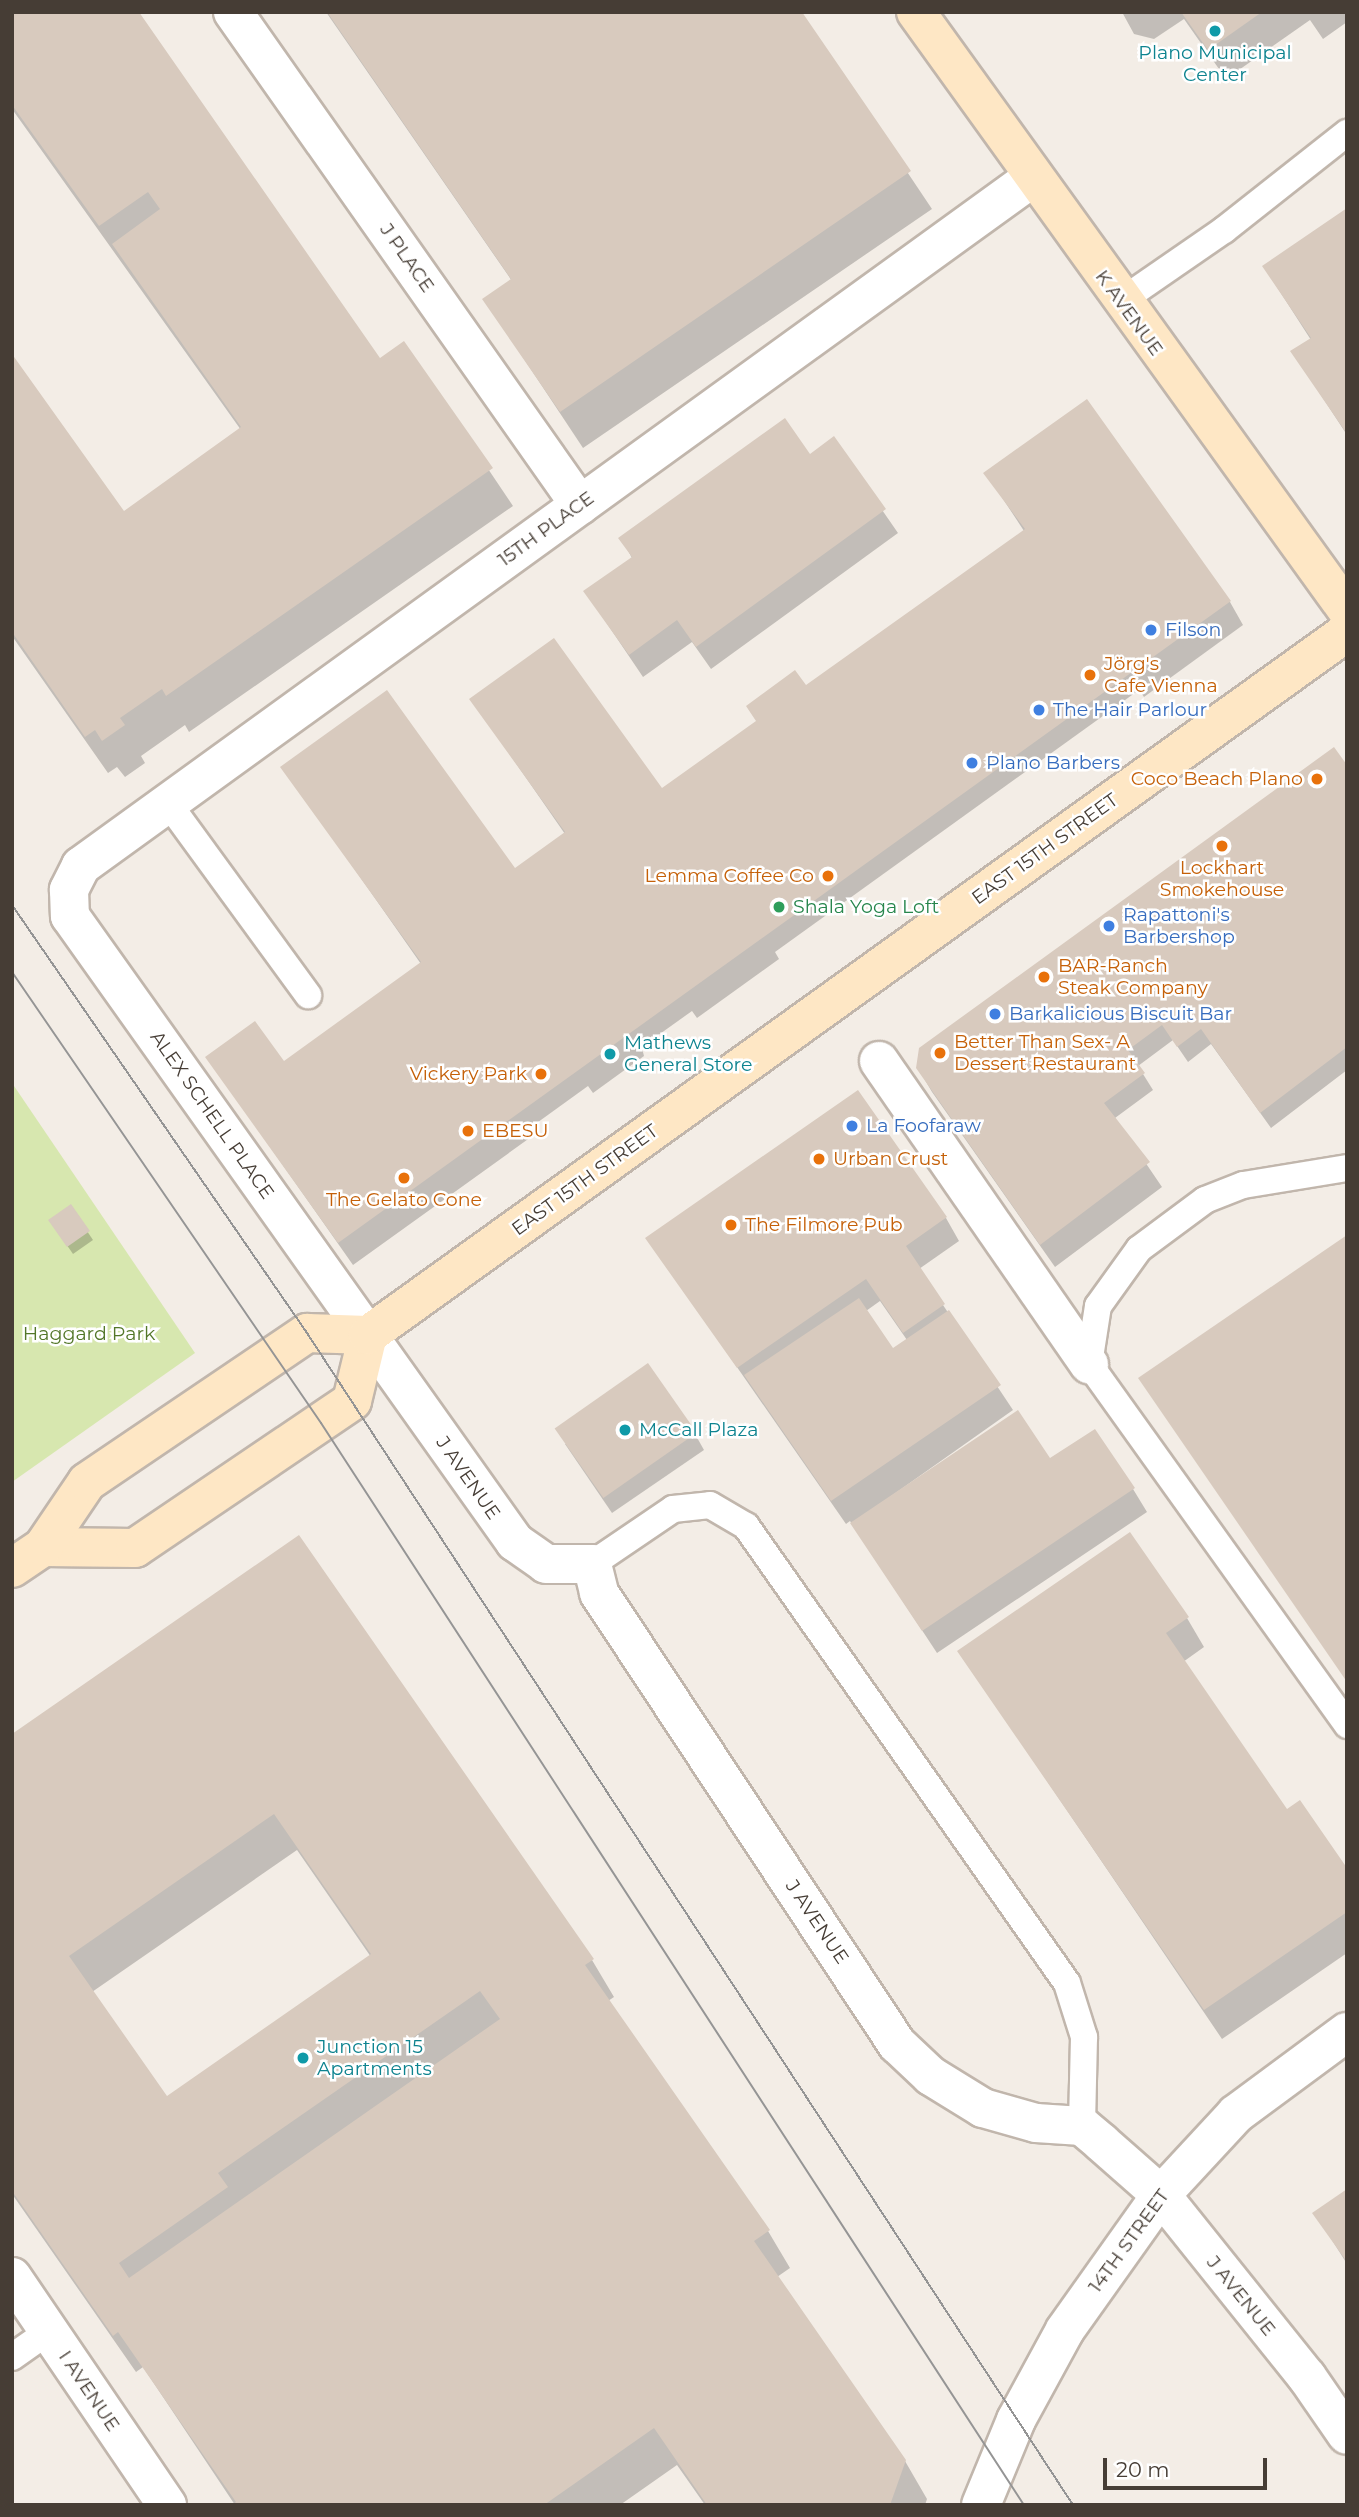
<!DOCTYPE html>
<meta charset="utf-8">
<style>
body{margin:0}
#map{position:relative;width:1359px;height:2517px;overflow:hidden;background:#f3ede6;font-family:Montserrat,sans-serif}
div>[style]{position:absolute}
.green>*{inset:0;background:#d7e7af}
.shadow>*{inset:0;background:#0003}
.building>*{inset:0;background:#d8cabe;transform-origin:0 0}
.roads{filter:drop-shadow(2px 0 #c1b6ac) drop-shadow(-2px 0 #c1b6ac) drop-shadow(0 2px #c1b6ac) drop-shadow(0 -2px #c1b6ac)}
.service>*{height:26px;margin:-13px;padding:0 13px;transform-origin:13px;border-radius:13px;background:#fff}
.pedestrian>*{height:38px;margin:-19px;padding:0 19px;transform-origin:19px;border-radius:19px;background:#fff}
.minor>*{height:38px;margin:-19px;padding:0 19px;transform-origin:19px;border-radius:19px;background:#fff}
.tertiary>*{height:38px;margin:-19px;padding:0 19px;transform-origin:19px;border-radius:19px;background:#fff}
.secondary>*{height:38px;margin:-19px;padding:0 19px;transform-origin:19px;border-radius:19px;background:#fee7c5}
.tram>*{height:2px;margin:-1px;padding:0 1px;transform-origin:1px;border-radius:1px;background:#959595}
.dots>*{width:19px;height:19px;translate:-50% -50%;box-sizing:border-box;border:4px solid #fff;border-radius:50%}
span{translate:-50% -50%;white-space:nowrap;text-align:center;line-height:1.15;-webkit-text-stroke:5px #fff;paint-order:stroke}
.culture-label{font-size:19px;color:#0d838f}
.left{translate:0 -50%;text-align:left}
.street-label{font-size:19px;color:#463d35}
.shop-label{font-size:19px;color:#366cbe}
.food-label{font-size:19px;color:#c56008}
.right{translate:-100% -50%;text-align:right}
.leisure-label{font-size:19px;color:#27864d}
.park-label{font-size:19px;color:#537729}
.frame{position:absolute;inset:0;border:14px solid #463d35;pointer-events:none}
.scale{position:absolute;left:1103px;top:2458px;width:164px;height:32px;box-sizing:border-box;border:4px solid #463d35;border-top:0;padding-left:9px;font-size:21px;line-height:24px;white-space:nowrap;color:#463d35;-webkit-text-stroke:5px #fff;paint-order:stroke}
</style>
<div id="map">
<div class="green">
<i style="clip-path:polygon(12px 1083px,195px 1353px,12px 1482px)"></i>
</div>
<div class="shadow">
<i style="clip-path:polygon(12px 12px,380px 360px,404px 344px,513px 506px,189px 732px,185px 725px,141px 756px,145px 763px,125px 777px,117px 767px,108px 773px,12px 636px,12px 357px,123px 513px,241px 430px,12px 109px)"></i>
<i style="clip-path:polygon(326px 12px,800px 12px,932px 209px,583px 448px,485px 300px,512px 281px)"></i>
<i style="clip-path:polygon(1122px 12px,1347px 12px,1347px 22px,1323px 39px,1310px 20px,1226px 79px,1184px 19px,1154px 39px,1134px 34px)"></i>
<i style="clip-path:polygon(1347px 210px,1347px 435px,1293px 352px,1311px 340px,1264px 267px)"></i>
<i style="clip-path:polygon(833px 439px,898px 533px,711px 669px,692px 642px,643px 677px,585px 591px,632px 558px,621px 538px,810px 456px)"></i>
<i style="clip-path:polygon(986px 473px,1230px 602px,1243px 625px,1144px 697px,1139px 690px,775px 952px,779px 959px,697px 1018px,692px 1011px,643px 1046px,641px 1044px,644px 1056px,593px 1093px,588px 1086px,534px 1125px,538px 1132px,353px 1265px,207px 1057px,283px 1063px,421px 964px,283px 767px,519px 877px,565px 834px,472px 700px,662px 790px,1024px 531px)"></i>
<i style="clip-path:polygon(1347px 768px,1347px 1070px,1271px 1128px,1211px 1044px,1188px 1062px,1173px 1040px,1138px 1066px,1153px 1090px,1115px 1118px,1162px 1187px,1055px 1267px,932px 1092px,918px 1068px,921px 1049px,1286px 784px)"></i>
<i style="clip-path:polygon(71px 1207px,93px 1240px,73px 1254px,55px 1228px)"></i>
<i style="clip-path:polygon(evenodd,946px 1218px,959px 1241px,919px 1269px,1013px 1410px,856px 1521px,1049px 1461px,1133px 1489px,1147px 1512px,937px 1653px,850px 1521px,846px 1524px,648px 1239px,946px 1218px,880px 1301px,907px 1340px,892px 1350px,866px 1311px,880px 1301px)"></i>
<i style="clip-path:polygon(695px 1434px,704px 1450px,612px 1513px,565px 1444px)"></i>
<i style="clip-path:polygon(evenodd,298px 1537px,592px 1960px,614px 1997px,608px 2001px,768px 2231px,790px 2268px,777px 2277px,905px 2461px,927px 2499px,925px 2505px,705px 2505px,677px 2465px,620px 2505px,235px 2505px,143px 2367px,136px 2372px,12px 2194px,12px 1736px,298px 1537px,297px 1850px,371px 1957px,167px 2099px,92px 1992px,297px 1850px)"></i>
<i style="clip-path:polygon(1187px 1618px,1204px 1647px,1183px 1662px,1286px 1811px,1347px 1871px,1347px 1953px,1222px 2039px,959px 1651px)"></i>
<i style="clip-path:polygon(1347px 2191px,1347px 2264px,1315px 2213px)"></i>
</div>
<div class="building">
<i style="clip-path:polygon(12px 12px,139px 12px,380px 358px,404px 341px,493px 468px,166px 696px,162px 689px,120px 718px,125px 725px,102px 741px,95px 730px,85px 737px,12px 632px,12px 354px,124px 511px,241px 427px,112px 244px,160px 209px,148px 192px,99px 226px,12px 105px)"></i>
<i style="clip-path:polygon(327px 12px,802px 12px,911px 171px,560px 412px,482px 299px,511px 279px)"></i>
<i style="clip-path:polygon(1181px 12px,1262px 12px,1208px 50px)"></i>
<i style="clip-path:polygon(1347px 208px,1347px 434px,1290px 351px,1311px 338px,1262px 266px)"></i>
<i style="clip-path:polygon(1087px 399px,1231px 601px,338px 1243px,205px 1057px,255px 1021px,284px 1061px,421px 962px,280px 767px,387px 690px,515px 868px,565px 832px,469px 699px,554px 638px,662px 788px,756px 721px,746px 706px,795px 670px,806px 685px,1025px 529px,983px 473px)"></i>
<i style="clip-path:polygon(785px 418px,810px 454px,834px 436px,886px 509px,696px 647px,677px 620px,629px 655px,583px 591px,632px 557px,618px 538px)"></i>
<i style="clip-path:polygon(1334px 747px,1347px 765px,1347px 1047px,1260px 1113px,1201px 1029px,1177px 1047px,1162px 1025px,1128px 1050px,1145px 1073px,1104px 1103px,1150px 1162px,1040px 1245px,916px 1068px,919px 1048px)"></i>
<i style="clip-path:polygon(858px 1090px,947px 1217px,906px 1246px,945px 1304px,903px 1333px,866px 1279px,737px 1368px,645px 1238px)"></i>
<i style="left:71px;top:1204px;width:33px;height:28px;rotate:55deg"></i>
<i style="clip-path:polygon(1347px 1235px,1347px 1682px,1138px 1378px)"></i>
<i style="clip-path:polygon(859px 1298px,893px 1348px,949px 1310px,1001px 1385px,831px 1501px,744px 1375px)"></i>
<i style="left:648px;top:1363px;width:85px;height:114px;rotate:55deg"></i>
<i style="clip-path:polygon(1018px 1410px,1050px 1458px,1095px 1429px,1135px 1488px,922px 1631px,850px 1523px)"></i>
<i style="clip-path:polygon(1130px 1532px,1189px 1617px,1166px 1633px,1287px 1809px,1300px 1800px,1347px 1868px,1347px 1912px,1204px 2010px,957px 1651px)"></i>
<i style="clip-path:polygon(evenodd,299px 1535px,594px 1959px,585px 1965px,770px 2230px,754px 2241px,906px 2460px,890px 2505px,707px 2505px,654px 2428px,544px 2505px,232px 2505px,236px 2502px,118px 2332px,113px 2336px,12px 2191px,12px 1734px,299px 1535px,274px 1814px,371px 1954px,167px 2096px,69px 1956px,274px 1814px,299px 1535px,480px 1991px,500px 2019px,129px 2278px,119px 2263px,228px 2187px,218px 2173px,480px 1991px)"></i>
<i style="clip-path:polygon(1347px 2189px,1347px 2262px,1312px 2213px)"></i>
</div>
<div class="roads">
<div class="service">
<i style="left:1121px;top:301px;width:125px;rotate:-34.6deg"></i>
<i style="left:1224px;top:230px;width:157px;rotate:-38.3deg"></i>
<i style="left:168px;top:803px;width:238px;rotate:53.9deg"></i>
<i style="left:1347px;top:1168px;width:105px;rotate:170.7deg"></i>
<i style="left:1243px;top:1185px;width:41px;rotate:158.5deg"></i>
<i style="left:1205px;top:1200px;width:82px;rotate:143.4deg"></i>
<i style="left:1139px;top:1249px;width:70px;rotate:125.7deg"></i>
<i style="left:1098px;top:1306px;width:59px;rotate:98.8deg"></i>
<i style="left:1089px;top:1364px;width:444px;rotate:54.4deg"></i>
<i style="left:592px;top:1564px;width:98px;rotate:-34.2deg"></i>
<i style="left:673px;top:1509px;width:37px;rotate:-6deg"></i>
<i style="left:710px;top:1505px;width:42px;rotate:30.3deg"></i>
<i style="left:746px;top:1526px;width:558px;rotate:54.92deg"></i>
<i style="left:1067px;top:1983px;width:57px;rotate:72.5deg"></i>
<i style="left:1084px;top:2037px;width:89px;rotate:91.3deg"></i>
<i style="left:12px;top:2357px;width:45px;rotate:-35.1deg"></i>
</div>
<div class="pedestrian">
<i style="left:879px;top:1061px;width:369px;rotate:55.3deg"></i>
</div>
<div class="minor">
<i style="left:233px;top:12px;width:603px;rotate:54.86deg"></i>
<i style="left:1032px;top:178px;width:1174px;rotate:144.12deg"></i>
<i style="left:81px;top:866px;width:27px;rotate:117deg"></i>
<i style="left:69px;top:890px;width:26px;rotate:88deg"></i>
<i style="left:70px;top:916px;width:768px;rotate:54.59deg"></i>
<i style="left:515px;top:1542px;width:38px;rotate:35deg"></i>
<i style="left:546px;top:1564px;width:46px"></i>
<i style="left:592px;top:1564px;width:30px;rotate:76deg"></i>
<i style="left:599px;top:1593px;width:541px;rotate:56.55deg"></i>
<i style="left:897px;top:2044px;width:47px;rotate:43.3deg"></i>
<i style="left:931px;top:2076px;width:61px;rotate:31.6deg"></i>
<i style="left:983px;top:2108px;width:55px;rotate:15.8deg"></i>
<i style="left:1036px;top:2123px;width:46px;rotate:3.7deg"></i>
<i style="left:1082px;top:2126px;width:26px;rotate:40deg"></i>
<i style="left:1102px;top:2143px;width:79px;rotate:41.4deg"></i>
<i style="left:1161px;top:2195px;width:233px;rotate:51.3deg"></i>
<i style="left:1307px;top:2377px;width:70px;rotate:55.4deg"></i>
<i style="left:12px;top:2277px;width:276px;rotate:55.8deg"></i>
</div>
<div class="tertiary">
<i style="left:981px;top:2505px;width:92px;rotate:-67.6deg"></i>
<i style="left:1016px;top:2420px;width:102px;rotate:-61.4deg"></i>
<i style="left:1065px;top:2330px;width:166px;rotate:-54.6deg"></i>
<i style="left:1161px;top:2195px;width:110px;rotate:-47.2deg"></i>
<i style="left:1236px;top:2114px;width:138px;rotate:-36.5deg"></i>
</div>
<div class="secondary">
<i style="left:916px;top:12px;width:737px;rotate:54.22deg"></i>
<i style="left:43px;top:1547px;width:92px;rotate:0.6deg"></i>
<i style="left:135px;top:1548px;width:262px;rotate:-34.1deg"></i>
<i style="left:352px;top:1401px;width:68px;rotate:-76.4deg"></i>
<i style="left:12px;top:1568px;width:37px;rotate:-34deg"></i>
<i style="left:43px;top:1547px;width:78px;rotate:-55.9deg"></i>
<i style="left:87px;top:1482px;width:266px;rotate:-34.1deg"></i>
<i style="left:307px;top:1333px;width:61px;rotate:1.9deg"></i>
<i style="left:368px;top:1335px;width:1205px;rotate:-35.68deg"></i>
</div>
</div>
<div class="tram">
<i style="left:12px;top:905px;width:520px;rotate:55.42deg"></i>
<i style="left:307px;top:1333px;width:1400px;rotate:56.83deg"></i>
<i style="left:12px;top:972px;width:547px;rotate:55.58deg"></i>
<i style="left:321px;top:1423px;width:1290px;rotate:56.99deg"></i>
</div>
<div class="dots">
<i style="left:1215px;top:31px;background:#0f9aa8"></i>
<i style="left:1151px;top:630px;background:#3f7fe0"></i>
<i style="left:1090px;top:675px;background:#e8710a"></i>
<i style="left:1039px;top:710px;background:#3f7fe0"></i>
<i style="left:972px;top:763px;background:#3f7fe0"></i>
<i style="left:1317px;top:779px;background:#e8710a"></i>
<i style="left:1222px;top:846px;background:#e8710a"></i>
<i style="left:828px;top:876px;background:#e8710a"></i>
<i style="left:779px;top:907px;background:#2e9e5b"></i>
<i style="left:1109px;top:926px;background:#3f7fe0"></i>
<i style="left:1044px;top:977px;background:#e8710a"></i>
<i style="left:995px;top:1014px;background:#3f7fe0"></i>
<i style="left:940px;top:1053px;background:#e8710a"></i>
<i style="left:610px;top:1054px;background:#0f9aa8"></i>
<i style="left:541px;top:1074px;background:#e8710a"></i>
<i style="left:852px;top:1126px;background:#3f7fe0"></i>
<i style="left:468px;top:1131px;background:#e8710a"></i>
<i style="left:819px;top:1159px;background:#e8710a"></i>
<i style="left:404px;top:1178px;background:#e8710a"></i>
<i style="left:731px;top:1225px;background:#e8710a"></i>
<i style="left:625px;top:1430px;background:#0f9aa8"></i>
<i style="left:303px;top:2058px;background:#0f9aa8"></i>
</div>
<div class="culture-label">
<span style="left:1215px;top:64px">Plano Municipal<br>Center</span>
<span class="left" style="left:624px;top:1054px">Mathews<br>General Store</span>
<span class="left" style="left:639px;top:1430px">McCall Plaza</span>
<span class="left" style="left:317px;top:2058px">Junction 15<br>Apartments</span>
</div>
<div class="street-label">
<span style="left:407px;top:258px;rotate:55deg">J PLACE</span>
<span style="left:1129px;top:313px;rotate:54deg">K AVENUE</span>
<span style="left:546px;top:529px;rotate:-36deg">15TH PLACE</span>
<span style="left:1045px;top:849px;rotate:-36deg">EAST 15TH STREET</span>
<span style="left:212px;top:1115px;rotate:55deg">ALEX SCHELL PLACE</span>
<span style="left:585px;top:1180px;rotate:-36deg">EAST 15TH STREET</span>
<span style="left:468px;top:1478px;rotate:55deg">J AVENUE</span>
<span style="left:817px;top:1922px;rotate:56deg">J AVENUE</span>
<span style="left:1129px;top:2241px;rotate:-54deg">14TH STREET</span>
<span style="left:1241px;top:2296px;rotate:51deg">J AVENUE</span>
<span style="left:89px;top:2391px;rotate:56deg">I AVENUE</span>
</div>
<div class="shop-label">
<span class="left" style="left:1165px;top:630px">Filson</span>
<span class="left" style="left:1053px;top:710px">The Hair Parlour</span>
<span class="left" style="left:986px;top:763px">Plano Barbers</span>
<span class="left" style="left:1123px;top:926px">Rapattoni's<br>Barbershop</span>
<span class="left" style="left:1009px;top:1014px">Barkalicious Biscuit Bar</span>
<span class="left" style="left:866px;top:1126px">La Foofaraw</span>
</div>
<div class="food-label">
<span class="left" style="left:1104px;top:675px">Jörg's<br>Cafe Vienna</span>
<span class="right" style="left:1303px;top:779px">Coco Beach Plano</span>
<span style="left:1222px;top:879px">Lockhart<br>Smokehouse</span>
<span class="right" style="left:814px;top:876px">Lemma Coffee Co</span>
<span class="left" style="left:1058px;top:977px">BAR-Ranch<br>Steak Company</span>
<span class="left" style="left:954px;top:1053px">Better Than Sex- A<br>Dessert Restaurant</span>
<span class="right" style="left:527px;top:1074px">Vickery Park</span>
<span class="left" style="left:482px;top:1131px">EBESU</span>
<span class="left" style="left:833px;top:1159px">Urban Crust</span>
<span style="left:404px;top:1200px">The Gelato Cone</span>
<span class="left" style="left:745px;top:1225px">The Filmore Pub</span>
</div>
<div class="leisure-label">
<span class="left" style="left:793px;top:907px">Shala Yoga Loft</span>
</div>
<div class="park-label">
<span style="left:89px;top:1334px">Haggard Park</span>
</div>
<div class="frame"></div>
<div class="scale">20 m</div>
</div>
